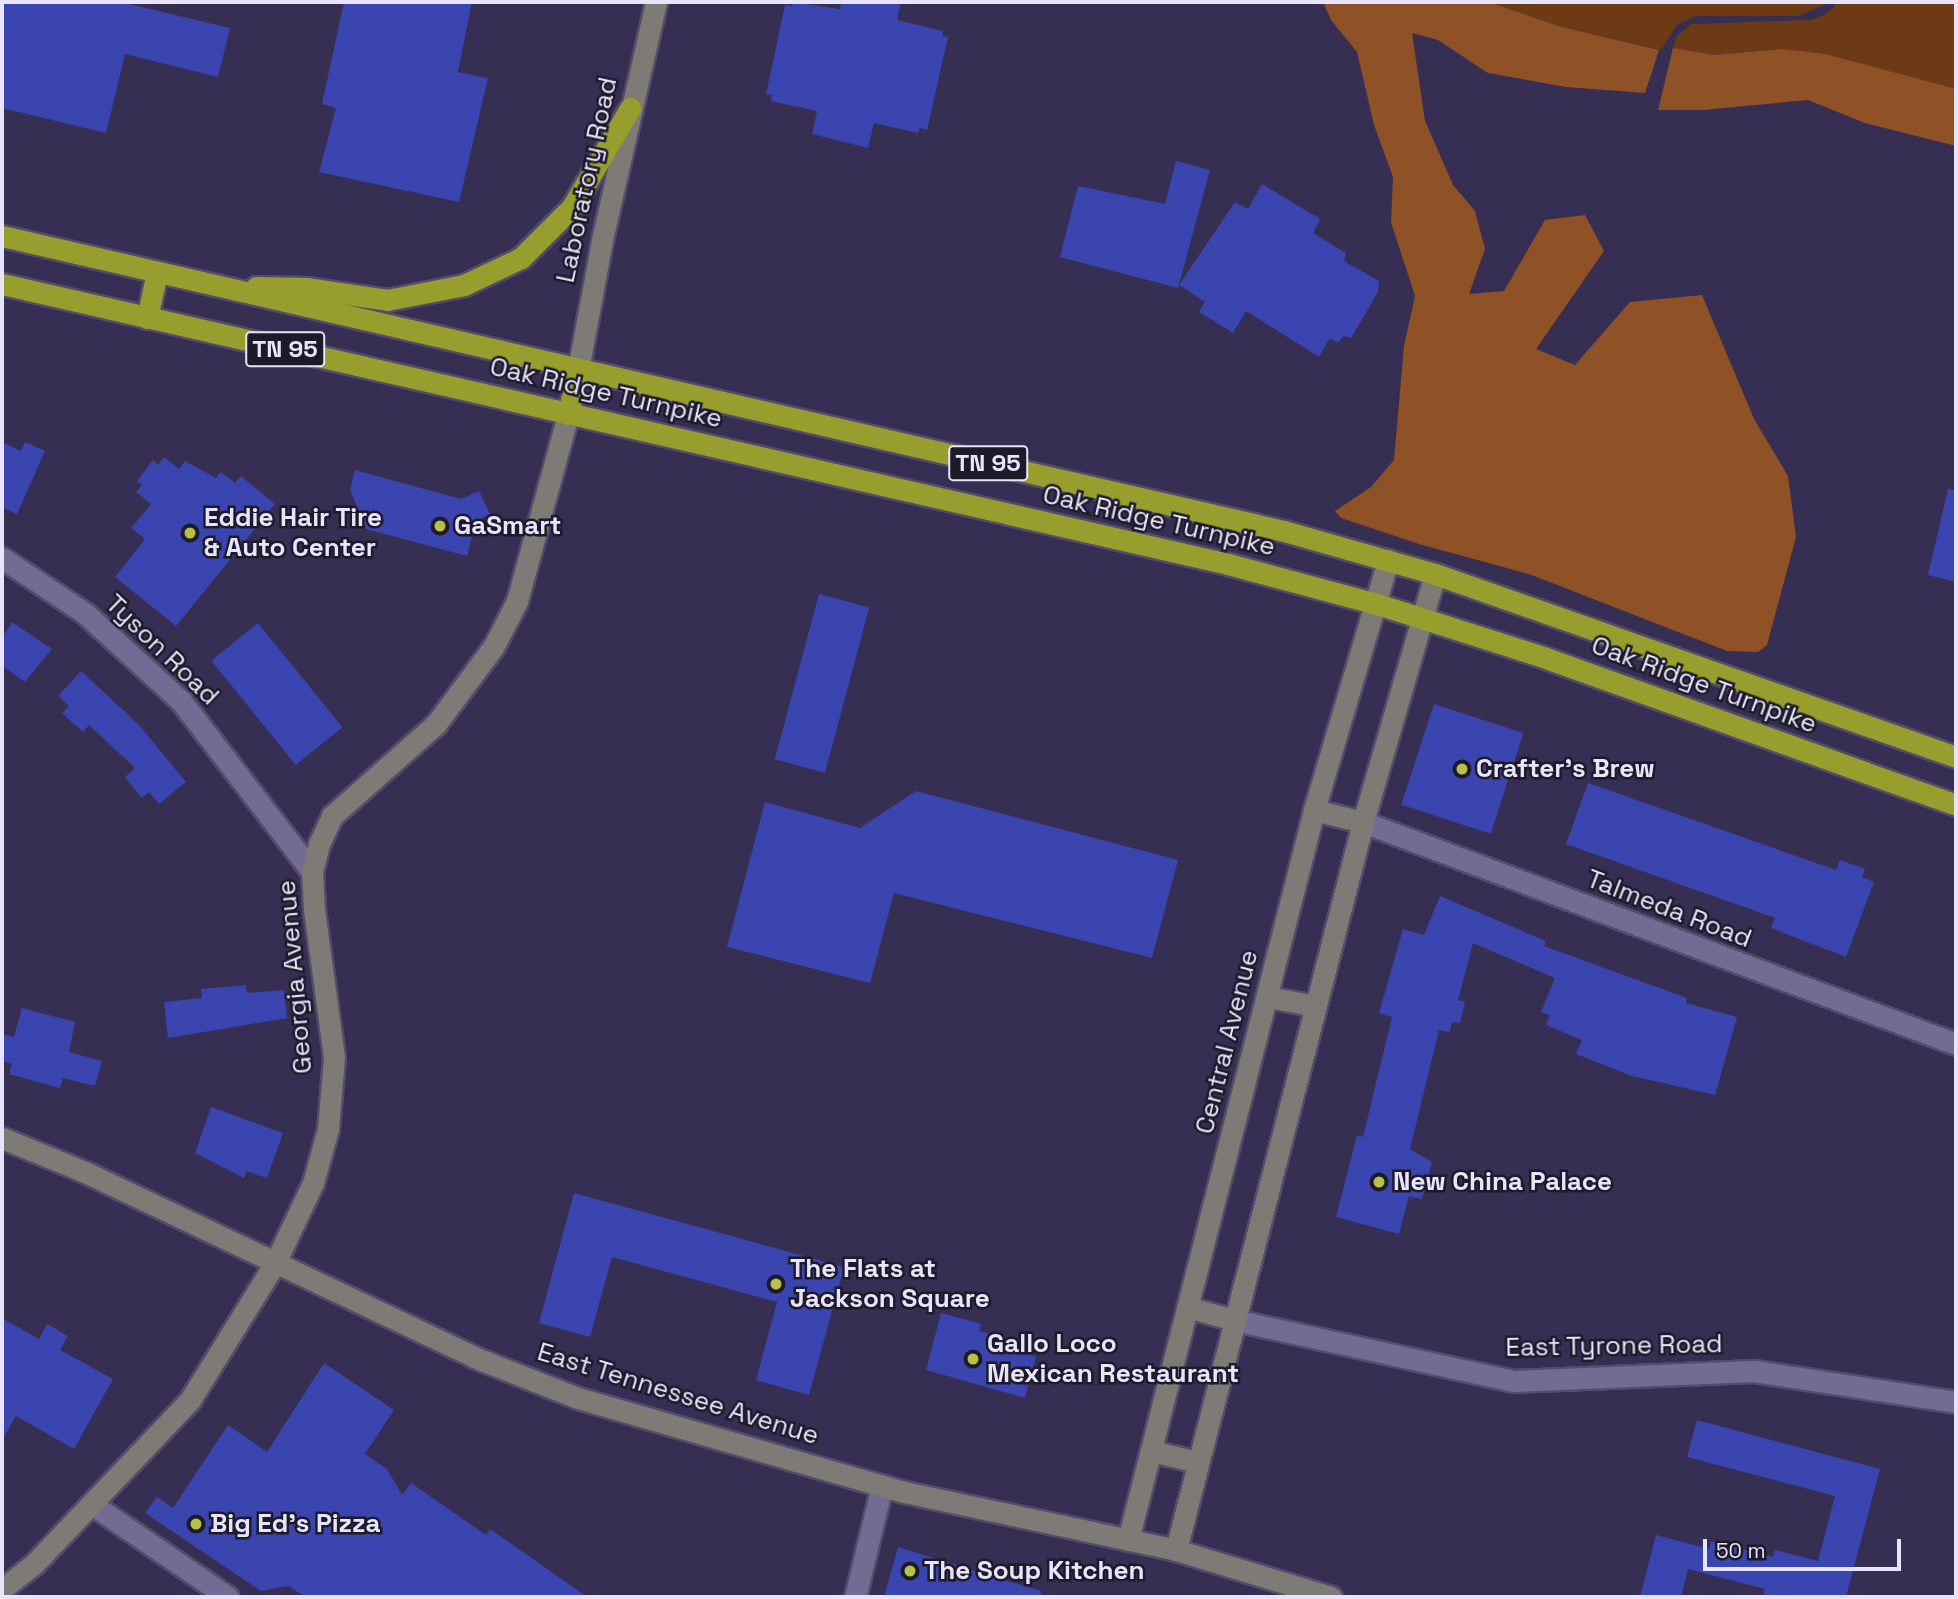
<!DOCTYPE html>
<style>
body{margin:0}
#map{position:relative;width:1958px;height:1599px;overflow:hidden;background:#372e53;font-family:"Space Grotesk",sans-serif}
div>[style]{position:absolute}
.green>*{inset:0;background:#6c3a15}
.forest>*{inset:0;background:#8f5226}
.building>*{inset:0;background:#3b45af;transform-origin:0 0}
.roads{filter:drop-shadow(2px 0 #534c6a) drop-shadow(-2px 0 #534c6a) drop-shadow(0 2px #534c6a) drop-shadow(0 -2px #534c6a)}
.street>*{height:21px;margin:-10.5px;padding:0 10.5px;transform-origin:10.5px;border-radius:10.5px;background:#736b94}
.secondary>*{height:21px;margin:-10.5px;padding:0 10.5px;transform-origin:10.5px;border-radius:10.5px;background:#7e7a75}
.highway>*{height:21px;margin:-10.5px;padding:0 10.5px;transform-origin:10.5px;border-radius:10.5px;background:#979e2e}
.dots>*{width:19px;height:19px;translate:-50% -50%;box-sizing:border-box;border:4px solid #1d1a2a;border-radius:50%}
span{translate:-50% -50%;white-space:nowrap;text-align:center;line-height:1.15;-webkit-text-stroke:5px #1d1a2a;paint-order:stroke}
.shield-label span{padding:2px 5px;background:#1d1a2a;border:2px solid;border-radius:5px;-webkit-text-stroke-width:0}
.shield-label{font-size:24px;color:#e8e4fb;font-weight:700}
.street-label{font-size:26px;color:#e8e4fb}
.poi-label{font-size:26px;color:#e8e4fb;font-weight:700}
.left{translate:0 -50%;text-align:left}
.frame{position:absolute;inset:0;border:4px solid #e8e4fb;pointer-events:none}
.scale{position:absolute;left:1703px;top:1539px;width:198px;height:32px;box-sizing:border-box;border:4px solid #e8e4fb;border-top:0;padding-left:9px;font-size:21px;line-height:24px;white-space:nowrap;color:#e8e4fb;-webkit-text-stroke:5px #1d1a2a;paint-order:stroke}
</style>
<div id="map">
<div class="green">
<i style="clip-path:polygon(1488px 2px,1830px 2px,1799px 16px,1695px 16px,1677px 25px,1661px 50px,1562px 27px)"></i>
<i style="clip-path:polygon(1839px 2px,1956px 2px,1956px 89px,1782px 49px,1714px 55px,1673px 48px,1677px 36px,1691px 24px,1811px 20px,1825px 15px)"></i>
</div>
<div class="forest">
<i style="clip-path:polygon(1323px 2px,1488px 2px,1562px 27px,1659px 50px,1645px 93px,1566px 87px,1488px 73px,1438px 40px,1412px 33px,1425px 121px,1453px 185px,1475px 211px,1485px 249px,1469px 294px,1504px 291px,1545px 220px,1585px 215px,1604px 251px,1536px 349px,1575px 365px,1630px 302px,1702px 295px,1754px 419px,1788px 476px,1796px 537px,1767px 645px,1758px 652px,1727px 651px,1529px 574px,1419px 544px,1341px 518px,1335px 511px,1371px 487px,1394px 460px,1404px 346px,1415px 296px,1391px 222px,1393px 177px,1374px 125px,1357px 52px,1331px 20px)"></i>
<i style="clip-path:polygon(1673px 48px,1714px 55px,1782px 49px,1825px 54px,1956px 89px,1956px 146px,1865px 123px,1808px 100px,1703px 110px,1658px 110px)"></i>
</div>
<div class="building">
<i style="clip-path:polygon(2px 2px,121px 2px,230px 28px,218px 77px,125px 54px,106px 133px,2px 108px)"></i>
<i style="clip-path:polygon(344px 2px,472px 2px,458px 72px,488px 78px,459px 202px,319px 172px,336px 108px,322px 104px)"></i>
<i style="clip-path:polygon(793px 2px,840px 9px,841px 2px,901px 2px,897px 20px,943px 31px,942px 36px,948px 37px,927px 130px,920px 128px,918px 133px,874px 123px,868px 148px,812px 134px,817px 111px,771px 101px,772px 95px,766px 94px,785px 5px,792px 6px)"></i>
<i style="clip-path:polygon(1176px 161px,1210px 170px,1178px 288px,1060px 257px,1078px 186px,1165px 204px)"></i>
<i style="clip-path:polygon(1262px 184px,1320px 219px,1313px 233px,1346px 253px,1344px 261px,1379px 281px,1378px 292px,1351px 338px,1343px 336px,1338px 343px,1330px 338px,1319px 357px,1246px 311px,1233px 333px,1199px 312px,1205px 302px,1179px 285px,1235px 202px,1248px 209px)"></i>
<i style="clip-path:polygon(2px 442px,21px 451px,25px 442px,45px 451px,17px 514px,2px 507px)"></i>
<i style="clip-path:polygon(164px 457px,179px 469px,185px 461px,216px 478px,221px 472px,235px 483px,241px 476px,275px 504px,176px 626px,115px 577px,145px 539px,131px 528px,151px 504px,136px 492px,142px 485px,137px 481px,153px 460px,158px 465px)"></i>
<i style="clip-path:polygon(355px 470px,461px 499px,479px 491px,490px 514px,476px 521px,467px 556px,366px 529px,350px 490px)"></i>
<i style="clip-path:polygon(1948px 489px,1956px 490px,1956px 582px,1928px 575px)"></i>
<i style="left:819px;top:594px;width:52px;height:171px;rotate:15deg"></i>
<i style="clip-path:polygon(12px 622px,52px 649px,25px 682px,2px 666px,2px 638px)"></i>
<i style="left:258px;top:623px;width:134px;height:60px;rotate:51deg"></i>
<i style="clip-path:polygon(81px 671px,139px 725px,186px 782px,159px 804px,149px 792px,142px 798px,125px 777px,135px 768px,89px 725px,83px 732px,62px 713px,69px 706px,58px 696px)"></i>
<i style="left:1434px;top:704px;width:94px;height:106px;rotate:18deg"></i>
<i style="clip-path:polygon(1588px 783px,1836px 870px,1840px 860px,1865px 869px,1862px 877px,1874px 882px,1846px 957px,1771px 928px,1775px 918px,1566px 844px)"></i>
<i style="clip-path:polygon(916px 791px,1178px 860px,1152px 958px,894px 893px,870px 983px,727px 947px,765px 802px,860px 828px)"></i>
<i style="clip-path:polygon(1440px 896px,1546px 941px,1544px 946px,1687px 998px,1686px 1003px,1737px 1017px,1715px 1095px,1632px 1076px,1576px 1054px,1582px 1040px,1546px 1025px,1550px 1015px,1541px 1012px,1555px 978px,1473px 943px,1458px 1000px,1465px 1002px,1460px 1023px,1452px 1022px,1450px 1032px,1439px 1030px,1410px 1149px,1432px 1162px,1422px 1199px,1409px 1196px,1399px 1234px,1336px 1217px,1357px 1135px,1363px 1137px,1392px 1017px,1379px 1013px,1403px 929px,1424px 935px)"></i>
<i style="clip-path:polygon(246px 985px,247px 993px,284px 990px,287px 1018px,168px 1038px,164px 1002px,202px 998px,201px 989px)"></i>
<i style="clip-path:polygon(22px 1008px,75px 1022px,69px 1052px,102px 1061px,95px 1086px,63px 1078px,60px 1088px,9px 1074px,12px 1064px,2px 1061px,2px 1034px,14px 1037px)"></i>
<i style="clip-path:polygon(211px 1107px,283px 1133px,267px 1178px,246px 1171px,244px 1178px,195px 1153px)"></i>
<i style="clip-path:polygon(574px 1193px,844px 1267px,809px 1395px,756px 1380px,777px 1302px,612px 1257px,590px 1337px,539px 1323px)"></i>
<i style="clip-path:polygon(941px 1313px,981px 1324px,979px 1331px,1020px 1342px,1018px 1351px,1036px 1356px,1025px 1398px,926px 1370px)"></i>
<i style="clip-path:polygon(2px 1318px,39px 1339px,47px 1324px,68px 1336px,60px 1350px,113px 1379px,74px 1449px,16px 1416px,2px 1440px)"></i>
<i style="clip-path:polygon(324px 1363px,394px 1410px,365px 1454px,387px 1469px,402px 1495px,411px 1483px,486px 1535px,490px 1529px,587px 1597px,306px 1597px,288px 1586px,261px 1591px,145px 1513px,157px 1497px,173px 1508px,228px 1425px,267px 1452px)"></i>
<i style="clip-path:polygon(1697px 1420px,1880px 1469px,1846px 1597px,1763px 1597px,1765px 1589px,1688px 1569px,1681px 1597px,1640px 1597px,1656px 1535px,1709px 1549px,1711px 1541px,1773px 1557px,1775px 1550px,1818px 1561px,1835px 1496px,1687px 1457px)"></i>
<i style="clip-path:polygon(898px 1547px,1041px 1591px,1040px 1597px,884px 1597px)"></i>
</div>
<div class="roads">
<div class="street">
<i style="left:2px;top:558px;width:101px;rotate:33.7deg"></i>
<i style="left:86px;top:614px;width:129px;rotate:42.5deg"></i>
<i style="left:181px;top:701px;width:215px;rotate:52.5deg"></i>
<i style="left:1363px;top:822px;width:633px;rotate:20.52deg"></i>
<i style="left:1234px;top:1320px;width:286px;rotate:12.3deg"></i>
<i style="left:1513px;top:1381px;width:241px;rotate:-2.4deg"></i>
<i style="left:1754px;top:1371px;width:204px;rotate:8.7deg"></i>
<i style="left:93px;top:1505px;width:163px;rotate:34.3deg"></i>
<i style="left:855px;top:1597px;width:115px;rotate:-76.4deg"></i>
</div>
<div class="secondary">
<i style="left:578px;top:370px;width:132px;rotate:-79.5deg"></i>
<i style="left:602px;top:240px;width:244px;rotate:-77.2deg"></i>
<i style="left:1314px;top:810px;width:50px;rotate:13.8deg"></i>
<i style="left:1268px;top:997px;width:48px;rotate:10.8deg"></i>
<i style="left:2px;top:1138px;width:90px;rotate:22.3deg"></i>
<i style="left:85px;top:1172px;width:431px;rotate:25.4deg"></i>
<i style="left:474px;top:1357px;width:112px;rotate:21.5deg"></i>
<i style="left:578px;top:1398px;width:339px;rotate:16.1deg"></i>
<i style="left:904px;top:1492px;width:278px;rotate:12deg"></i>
<i style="left:1176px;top:1550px;width:162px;rotate:16.9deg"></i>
<i style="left:1187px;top:1307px;width:49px;rotate:15.5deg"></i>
<i style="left:1151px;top:1451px;width:48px;rotate:13.2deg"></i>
<i style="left:1128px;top:1540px;width:753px;rotate:-75.71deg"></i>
<i style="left:1314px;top:810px;width:261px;rotate:-73.5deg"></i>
<i style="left:1176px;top:1550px;width:752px;rotate:-75.59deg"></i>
<i style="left:1363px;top:822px;width:258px;rotate:-73.8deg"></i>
<i style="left:2px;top:1589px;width:41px;rotate:-38deg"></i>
<i style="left:34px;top:1564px;width:226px;rotate:-46.4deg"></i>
<i style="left:190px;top:1400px;width:161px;rotate:-58.2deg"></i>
<i style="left:275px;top:1263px;width:89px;rotate:-64.6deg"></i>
<i style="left:313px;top:1183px;width:56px;rotate:-74.5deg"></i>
<i style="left:328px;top:1129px;width:72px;rotate:-85.2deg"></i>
<i style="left:334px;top:1057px;width:149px;rotate:-97.7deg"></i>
<i style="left:314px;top:909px;width:37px;rotate:-93deg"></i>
<i style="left:312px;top:872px;width:29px;rotate:-76deg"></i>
<i style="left:319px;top:844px;width:31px;rotate:-65deg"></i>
<i style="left:332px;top:816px;width:139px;rotate:-41.5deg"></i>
<i style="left:436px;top:724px;width:97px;rotate:-53.4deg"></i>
<i style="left:494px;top:646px;width:51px;rotate:-62.9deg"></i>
<i style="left:517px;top:601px;width:194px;rotate:-74.7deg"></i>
</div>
<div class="highway">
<i style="left:2px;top:236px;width:1316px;rotate:12.96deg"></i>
<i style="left:1284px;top:531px;width:157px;rotate:15.9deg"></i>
<i style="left:1435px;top:574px;width:552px;rotate:19.35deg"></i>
<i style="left:2px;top:284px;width:1258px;rotate:12.86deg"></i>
<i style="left:1228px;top:564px;width:151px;rotate:15deg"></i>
<i style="left:1374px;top:603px;width:177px;rotate:17.7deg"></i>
<i style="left:1543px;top:657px;width:439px;rotate:19.7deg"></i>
<i style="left:256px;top:287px;width:50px;rotate:1.1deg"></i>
<i style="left:306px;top:288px;width:82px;rotate:8.4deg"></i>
<i style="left:387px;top:300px;width:78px;rotate:-11deg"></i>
<i style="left:464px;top:285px;width:63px;rotate:-25.3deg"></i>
<i style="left:521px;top:258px;width:72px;rotate:-45deg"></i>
<i style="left:572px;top:207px;width:115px;rotate:-59.6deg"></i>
<i style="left:147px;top:318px;width:47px;rotate:-77.7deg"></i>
<i style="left:568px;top:414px;width:45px;rotate:-77.2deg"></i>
</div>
</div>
<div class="dots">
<i style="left:440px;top:526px;background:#b8c147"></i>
<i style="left:190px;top:533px;background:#b8c147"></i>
<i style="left:1462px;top:769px;background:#b8c147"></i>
<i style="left:1379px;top:1182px;background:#b8c147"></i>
<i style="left:776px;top:1284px;background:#b8c147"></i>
<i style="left:973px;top:1359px;background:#b8c147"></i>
<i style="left:196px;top:1524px;background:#b8c147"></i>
<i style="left:910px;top:1571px;background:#b8c147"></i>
</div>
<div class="shield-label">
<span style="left:285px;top:349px">TN 95</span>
<span style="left:988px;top:463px">TN 95</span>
</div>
<div class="street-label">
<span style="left:587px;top:180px;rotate:-78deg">Laboratory Road</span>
<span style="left:606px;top:393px;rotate:13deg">Oak Ridge Turnpike</span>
<span style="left:1159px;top:521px;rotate:13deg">Oak Ridge Turnpike</span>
<span style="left:162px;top:650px;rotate:44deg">Tyson Road</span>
<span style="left:1704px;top:685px;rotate:20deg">Oak Ridge Turnpike</span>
<span style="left:1669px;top:909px;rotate:21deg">Talmeda Road</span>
<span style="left:295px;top:977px;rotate:-95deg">Georgia Avenue</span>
<span style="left:1227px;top:1042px;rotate:-76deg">Central Avenue</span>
<span style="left:1614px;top:1346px;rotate:-1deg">East Tyrone Road</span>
<span style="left:678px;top:1394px;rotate:17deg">East Tennessee Avenue</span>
</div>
<div class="poi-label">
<span class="left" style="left:204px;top:533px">Eddie Hair Tire<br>&amp; Auto Center</span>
<span class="left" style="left:454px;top:526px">GaSmart</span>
<span class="left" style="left:1476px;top:769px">Crafter's Brew</span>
<span class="left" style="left:1393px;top:1182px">New China Palace</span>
<span class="left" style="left:790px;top:1284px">The Flats at<br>Jackson Square</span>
<span class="left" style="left:987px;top:1359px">Gallo Loco<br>Mexican Restaurant</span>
<span class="left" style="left:210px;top:1524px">Big Ed's Pizza</span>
<span class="left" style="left:924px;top:1571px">The Soup Kitchen</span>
</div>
<div class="frame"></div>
<div class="scale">50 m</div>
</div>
